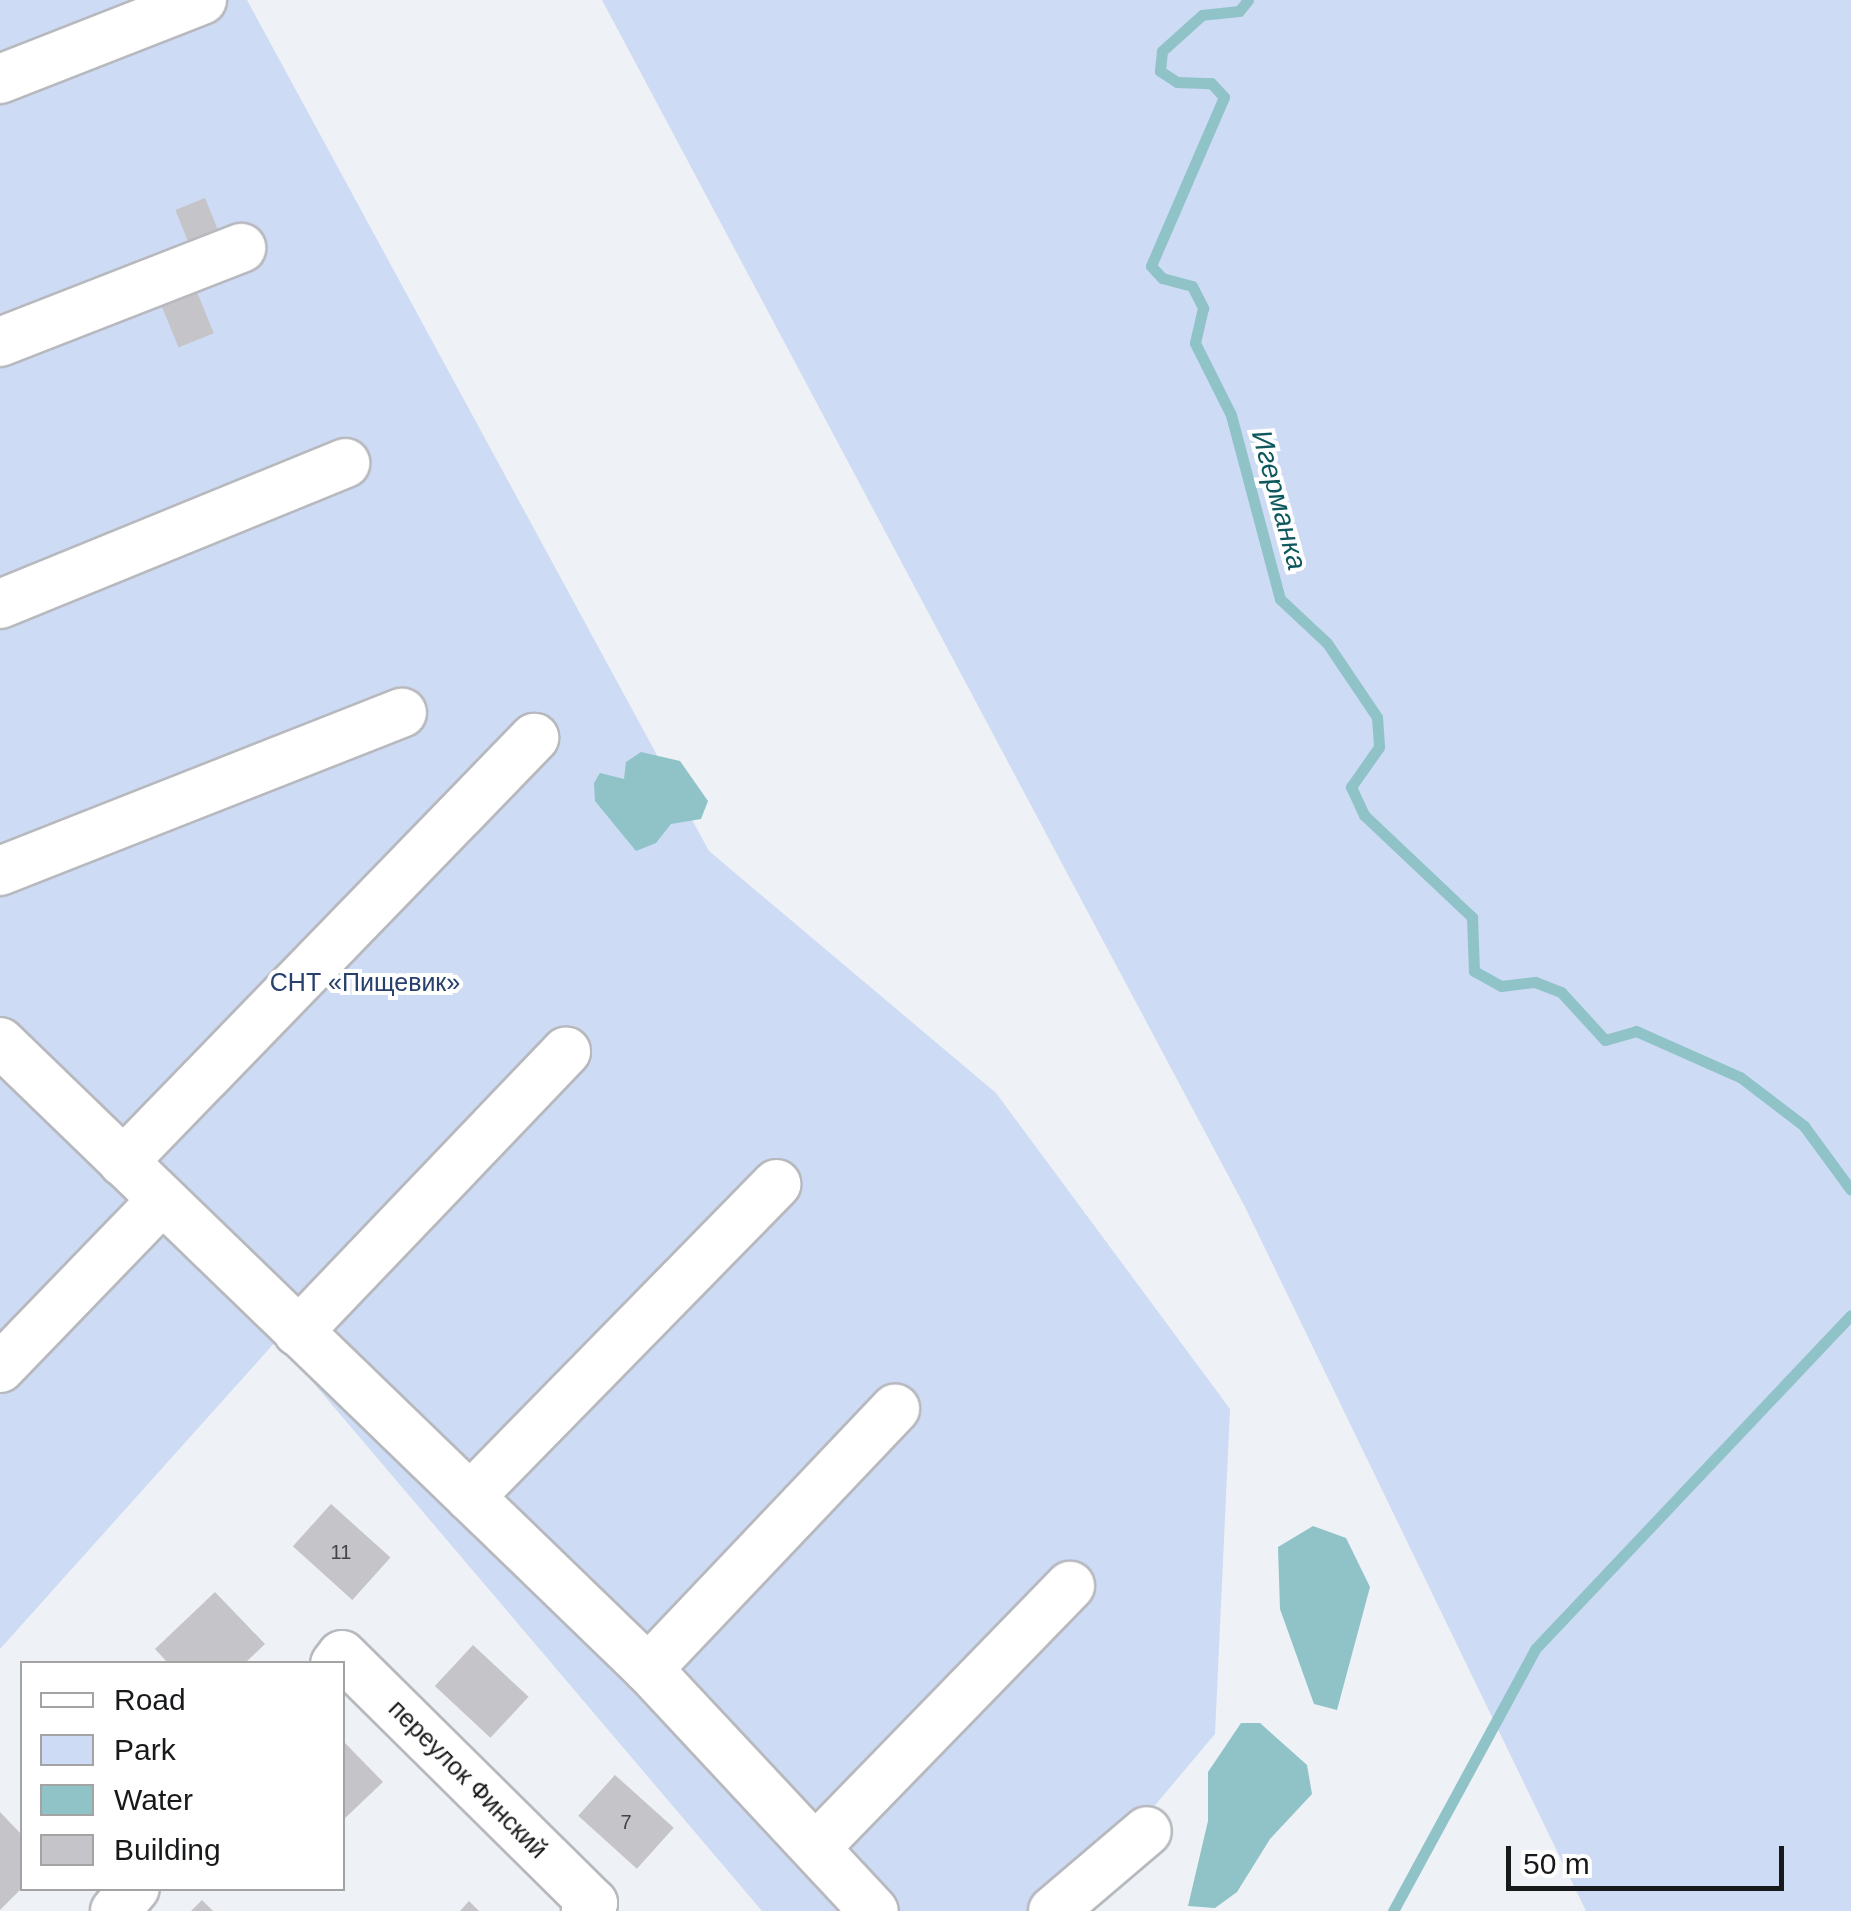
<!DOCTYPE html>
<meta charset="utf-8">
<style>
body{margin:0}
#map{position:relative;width:1851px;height:1911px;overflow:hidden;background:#eef1f5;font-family:Arial,sans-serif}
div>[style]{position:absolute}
.green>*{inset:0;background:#cddbf4}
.water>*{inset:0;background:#8fc3c7}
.stream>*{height:11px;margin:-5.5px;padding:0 5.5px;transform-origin:5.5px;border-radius:5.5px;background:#8fc3c7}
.building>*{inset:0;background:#c5c4c9;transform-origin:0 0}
.roads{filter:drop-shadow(2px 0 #b7b9be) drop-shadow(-2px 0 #b7b9be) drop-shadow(0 2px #b7b9be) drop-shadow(0 -2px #b7b9be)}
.minor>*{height:48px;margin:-24px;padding:0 24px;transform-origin:24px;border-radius:24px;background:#fff}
span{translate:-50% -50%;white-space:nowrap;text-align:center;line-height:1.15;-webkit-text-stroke:8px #fff;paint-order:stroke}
.number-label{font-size:20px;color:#434446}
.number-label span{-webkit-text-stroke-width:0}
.park-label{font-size:25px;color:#27406d}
.street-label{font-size:25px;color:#18191b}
.water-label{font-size:28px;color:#0e585d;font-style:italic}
.legend{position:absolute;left:20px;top:1661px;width:325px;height:230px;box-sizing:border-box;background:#fff;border:2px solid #a3a3a4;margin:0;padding:12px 18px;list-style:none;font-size:30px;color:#18191b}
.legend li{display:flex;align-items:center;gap:20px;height:50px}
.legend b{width:50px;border:2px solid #a3a3a4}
.scale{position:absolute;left:1506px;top:1846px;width:278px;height:45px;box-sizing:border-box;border:5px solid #18191b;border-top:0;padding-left:12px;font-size:30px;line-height:35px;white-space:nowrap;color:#18191b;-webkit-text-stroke:8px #fff;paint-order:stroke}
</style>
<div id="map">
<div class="green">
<i style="clip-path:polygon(0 0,247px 0,709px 851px,996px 1093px,1230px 1409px,1215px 1734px,1066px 1911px,762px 1911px,277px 1340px,0 1649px)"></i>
<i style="clip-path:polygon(602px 0,1851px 0,1851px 1911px,1586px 1911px,1245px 1207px)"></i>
</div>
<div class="water">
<i style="clip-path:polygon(641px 752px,680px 761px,708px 801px,701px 819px,671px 824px,656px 843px,636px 851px,595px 801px,594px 783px,600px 773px,624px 779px,626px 762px)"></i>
<i style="clip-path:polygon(1313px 1526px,1346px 1538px,1370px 1587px,1337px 1710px,1314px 1704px,1280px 1609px,1278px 1547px)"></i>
<i style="clip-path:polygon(1241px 1723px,1260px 1723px,1307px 1765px,1312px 1794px,1270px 1839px,1237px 1892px,1215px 1908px,1188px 1906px,1208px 1821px,1208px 1772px)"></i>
</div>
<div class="stream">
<i style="left:1248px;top:0;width:14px;rotate:129deg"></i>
<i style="left:1239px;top:11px;width:37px;rotate:174deg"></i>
<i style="left:1202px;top:15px;width:54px;rotate:138deg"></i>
<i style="left:1162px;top:51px;width:20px;rotate:96deg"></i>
<i style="left:1160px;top:71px;width:20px;rotate:33deg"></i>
<i style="left:1177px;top:82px;width:34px;rotate:2deg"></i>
<i style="left:1211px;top:83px;width:19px;rotate:47deg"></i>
<i style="left:1224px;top:97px;width:184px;rotate:113.4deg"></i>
<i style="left:1151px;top:266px;width:16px;rotate:47deg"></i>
<i style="left:1162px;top:278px;width:31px;rotate:15deg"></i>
<i style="left:1192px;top:286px;width:25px;rotate:63deg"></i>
<i style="left:1203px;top:308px;width:36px;rotate:103deg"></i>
<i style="left:1195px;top:343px;width:80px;rotate:63.4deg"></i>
<i style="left:1231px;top:415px;width:190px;rotate:75.1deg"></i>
<i style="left:1280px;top:599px;width:64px;rotate:43.1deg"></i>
<i style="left:1327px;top:643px;width:89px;rotate:56deg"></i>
<i style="left:1377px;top:717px;width:30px;rotate:86deg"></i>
<i style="left:1379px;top:747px;width:49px;rotate:125deg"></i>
<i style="left:1351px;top:787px;width:31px;rotate:65deg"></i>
<i style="left:1364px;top:815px;width:149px;rotate:43.4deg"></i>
<i style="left:1472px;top:917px;width:54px;rotate:87.9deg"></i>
<i style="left:1474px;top:971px;width:31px;rotate:29deg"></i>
<i style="left:1501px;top:986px;width:34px;rotate:-7deg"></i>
<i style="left:1535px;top:982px;width:28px;rotate:21deg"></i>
<i style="left:1561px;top:992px;width:65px;rotate:47.5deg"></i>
<i style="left:1605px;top:1040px;width:32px;rotate:-16deg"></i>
<i style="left:1636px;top:1031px;width:114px;rotate:23.9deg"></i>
<i style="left:1740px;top:1077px;width:81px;rotate:37.4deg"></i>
<i style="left:1804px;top:1126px;width:79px;rotate:53.7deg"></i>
<i style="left:1393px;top:1911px;width:299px;rotate:-61.5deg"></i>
<i style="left:1536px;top:1648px;width:458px;rotate:-46.6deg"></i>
</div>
<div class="building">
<i style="left:205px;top:198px;width:37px;height:32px;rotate:68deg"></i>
<i style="left:195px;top:287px;width:50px;height:38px;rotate:68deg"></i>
<i style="left:331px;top:1504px;width:80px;height:57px;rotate:42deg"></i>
<i style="clip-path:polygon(215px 1592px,265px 1644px,244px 1664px,169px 1664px,155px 1649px)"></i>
<i style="left:473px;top:1645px;width:76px;height:56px;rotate:43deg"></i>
<i style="clip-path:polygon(345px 1743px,383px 1782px,342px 1821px,342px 1745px)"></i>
<i style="left:615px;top:1775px;width:79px;height:55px;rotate:42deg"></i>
<i style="clip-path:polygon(0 1812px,22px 1835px,22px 1888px,0 1910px)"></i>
<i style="clip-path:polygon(202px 1900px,213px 1911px,191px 1911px)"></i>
<i style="clip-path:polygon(469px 1901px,479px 1911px,460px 1911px)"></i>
</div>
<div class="roads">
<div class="minor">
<i style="left:0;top:79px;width:217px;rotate:-21.4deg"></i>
<i style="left:0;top:342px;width:259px;rotate:-21.3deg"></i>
<i style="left:0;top:604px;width:373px;rotate:-22.2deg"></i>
<i style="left:0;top:871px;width:432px;rotate:-21.5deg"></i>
<i style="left:0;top:1042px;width:902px;rotate:44.06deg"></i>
<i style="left:648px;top:1669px;width:331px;rotate:47deg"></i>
<i style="left:123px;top:1162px;width:591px;rotate:-45.89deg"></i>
<i style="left:298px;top:1332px;width:388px;rotate:-46.3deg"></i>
<i style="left:0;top:1368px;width:232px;rotate:-46deg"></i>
<i style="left:470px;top:1497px;width:438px;rotate:-45.6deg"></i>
<i style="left:335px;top:1664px;width:11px;rotate:-52deg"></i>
<i style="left:342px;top:1655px;width:353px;rotate:44.7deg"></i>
<i style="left:593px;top:1903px;width:11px;rotate:131deg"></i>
<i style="left:648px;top:1669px;width:359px;rotate:-46.5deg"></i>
<i style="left:817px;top:1846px;width:363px;rotate:-45.8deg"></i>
<i style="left:115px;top:1911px;width:30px;rotate:-49deg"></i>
<i style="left:1053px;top:1911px;width:123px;rotate:-40.4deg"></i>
</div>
</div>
<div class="number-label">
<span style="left:341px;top:1552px">11</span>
<span style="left:626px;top:1822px">7</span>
</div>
<div class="park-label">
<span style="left:365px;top:982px">СНТ «Пищевик»</span>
</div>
<div class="street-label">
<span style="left:468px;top:1779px;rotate:45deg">переулок Финский</span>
</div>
<div class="water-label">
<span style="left:1279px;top:500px;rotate:75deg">Игерманка</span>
</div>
<ul class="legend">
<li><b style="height:12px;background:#fff"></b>Road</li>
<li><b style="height:28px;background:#cddbf4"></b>Park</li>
<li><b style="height:28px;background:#8fc3c7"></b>Water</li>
<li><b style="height:28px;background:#c5c4c9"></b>Building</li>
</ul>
<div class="scale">50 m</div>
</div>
